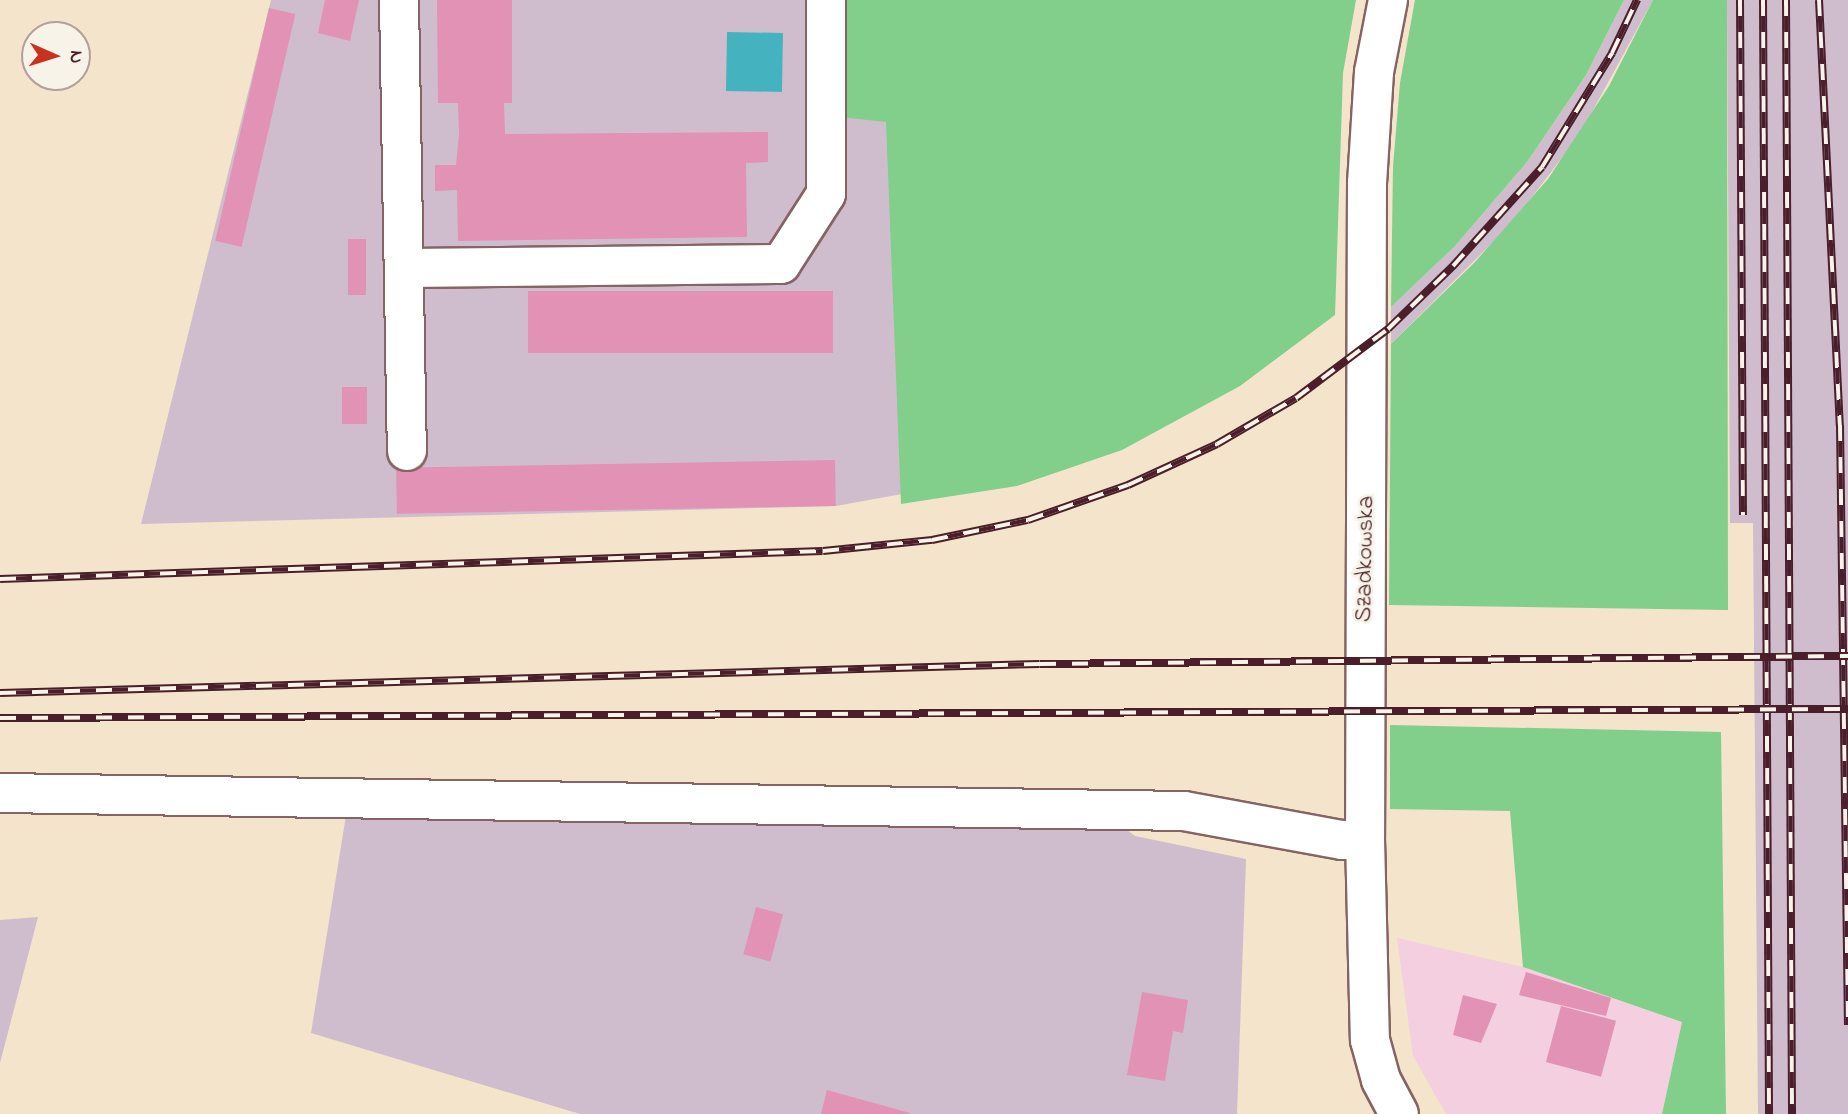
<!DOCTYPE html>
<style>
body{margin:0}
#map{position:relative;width:1848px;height:1114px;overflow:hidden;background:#f3e4cb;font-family:"Indie Flower",sans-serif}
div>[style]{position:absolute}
.built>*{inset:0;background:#f3cfdf}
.industrial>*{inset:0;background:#cfbdce}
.green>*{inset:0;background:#82ce8b}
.water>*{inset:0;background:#45b3bf;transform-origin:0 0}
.building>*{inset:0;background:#e292b4;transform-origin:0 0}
.roads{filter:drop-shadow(2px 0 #856463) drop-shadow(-2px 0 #856463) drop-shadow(0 2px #856463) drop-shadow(0 -2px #856463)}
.minor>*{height:38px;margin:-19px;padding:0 19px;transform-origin:19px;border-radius:19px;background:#fff}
.rail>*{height:8px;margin-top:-4px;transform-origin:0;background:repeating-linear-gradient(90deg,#f7f3e8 0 16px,#4a1f2b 0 32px);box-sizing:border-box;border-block:2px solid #4a1f2b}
span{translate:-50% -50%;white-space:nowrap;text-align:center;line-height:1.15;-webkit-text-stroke:6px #f7f3e8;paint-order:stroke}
.street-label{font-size:24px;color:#4a1f2b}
.north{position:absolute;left:21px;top:21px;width:70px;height:70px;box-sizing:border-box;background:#f7f3e8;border:2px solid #b29e9c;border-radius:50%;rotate:93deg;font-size:19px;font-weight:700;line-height:28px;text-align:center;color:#4a1f2b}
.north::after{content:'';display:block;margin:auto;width:24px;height:32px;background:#c8321e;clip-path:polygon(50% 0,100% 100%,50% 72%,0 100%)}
</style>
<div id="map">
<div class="built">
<i style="clip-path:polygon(1397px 938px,1523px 967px,1682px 1022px,1662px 1114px,1446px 1114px,1413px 1056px)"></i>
</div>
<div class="industrial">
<i style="clip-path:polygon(271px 0,1295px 0,995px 477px,836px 506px,141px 524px)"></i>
<i style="clip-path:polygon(1624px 0,1653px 0,1580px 134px,1513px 222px,1391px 344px,1391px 307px,1455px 246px,1527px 162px,1586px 75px)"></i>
<i style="clip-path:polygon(1727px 0,1848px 0,1848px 1114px,1758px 1114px,1753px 523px,1730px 523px)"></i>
<i style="clip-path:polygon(347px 809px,1120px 825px,1135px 836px,1246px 859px,1237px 1114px,580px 1114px,311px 1033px)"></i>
<i style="clip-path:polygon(38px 917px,0 1063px,0 920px)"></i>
</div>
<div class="green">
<i style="clip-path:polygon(839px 0,1356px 0,1343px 73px,1335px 315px,1240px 386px,1122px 450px,1017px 486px,901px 504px,886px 122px,840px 117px)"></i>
<i style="clip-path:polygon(1415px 0,1624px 0,1586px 75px,1527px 162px,1455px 246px,1391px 307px,1393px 167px,1400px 83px)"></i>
<i style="clip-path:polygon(1653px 0,1727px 0,1728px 610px,1389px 605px,1391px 344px,1475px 262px,1548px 179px,1609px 86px)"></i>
<i style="clip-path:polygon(1390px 725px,1721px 732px,1726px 1114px,1662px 1114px,1682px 1022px,1523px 967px,1510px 811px,1390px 809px)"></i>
</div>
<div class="water">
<i style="left:727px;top:32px;width:56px;height:59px;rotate:1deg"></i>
</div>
<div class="building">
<i style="clip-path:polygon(325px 0,359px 0,350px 41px,318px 33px)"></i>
<i style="clip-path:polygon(437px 0,512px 0,512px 103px,504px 103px,505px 134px,768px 132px,768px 162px,746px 163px,747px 237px,458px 241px,457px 190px,435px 191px,435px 165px,456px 165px,459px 134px,458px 103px,438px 103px)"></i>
<i style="left:269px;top:8px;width:27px;height:239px;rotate:13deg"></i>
<i style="left:348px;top:239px;width:18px;height:56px"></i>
<i style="left:833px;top:291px;width:62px;height:305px;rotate:90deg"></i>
<i style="left:342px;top:387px;width:25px;height:37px"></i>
<i style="left:835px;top:460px;width:46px;height:439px;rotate:89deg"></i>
<i style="left:756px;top:907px;width:28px;height:49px;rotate:15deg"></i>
<i style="clip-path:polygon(1526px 972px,1611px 998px,1606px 1016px,1519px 995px)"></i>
<i style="clip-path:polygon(1142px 992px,1188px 1000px,1183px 1033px,1173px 1031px,1165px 1081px,1127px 1075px)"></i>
<i style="clip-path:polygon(1463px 995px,1497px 1004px,1481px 1043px,1453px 1035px)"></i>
<i style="left:1561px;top:1006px;width:57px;height:58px;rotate:15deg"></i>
<i style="clip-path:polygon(827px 1090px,910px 1113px,909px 1114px,821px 1114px)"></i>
</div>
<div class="roads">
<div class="minor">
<i style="left:399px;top:0;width:451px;rotate:89deg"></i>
<i style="left:1388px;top:0;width:73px;rotate:101deg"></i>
<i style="left:1374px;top:72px;width:111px;rotate:93.6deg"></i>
<i style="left:1367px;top:183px;width:656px;rotate:90.17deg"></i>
<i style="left:1365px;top:839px;width:201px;rotate:88.6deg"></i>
<i style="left:1370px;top:1040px;width:41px;rotate:74.6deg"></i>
<i style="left:1381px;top:1080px;width:38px;rotate:62deg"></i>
<i style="left:404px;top:268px;width:377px;rotate:-0.6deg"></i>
<i style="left:781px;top:264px;width:83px;rotate:-57.3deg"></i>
<i style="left:826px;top:194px;width:194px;rotate:-90deg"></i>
<i style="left:0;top:793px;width:1184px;rotate:0.87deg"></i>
<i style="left:1184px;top:811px;width:161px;rotate:10.4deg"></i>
<i style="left:1342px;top:840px;width:23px;rotate:-2deg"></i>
</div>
</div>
<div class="rail">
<i style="left:1740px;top:0;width:515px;rotate:89.67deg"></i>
<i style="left:1763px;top:0;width:1114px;rotate:89.69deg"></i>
<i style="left:1786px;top:0;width:1114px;rotate:89.69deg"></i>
<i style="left:1819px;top:0;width:426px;rotate:87.2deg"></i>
<i style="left:1840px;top:425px;width:600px;rotate:89.24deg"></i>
<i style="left:0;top:579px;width:823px;rotate:-1.95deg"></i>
<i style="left:823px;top:551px;width:110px;rotate:-5.8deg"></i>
<i style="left:932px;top:540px;width:98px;rotate:-11.8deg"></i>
<i style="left:1028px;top:520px;width:106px;rotate:-19.3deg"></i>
<i style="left:1128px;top:485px;width:98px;rotate:-24.7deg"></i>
<i style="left:1217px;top:444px;width:91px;rotate:-30.2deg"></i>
<i style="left:1296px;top:398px;width:115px;rotate:-36.9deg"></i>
<i style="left:1388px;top:329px;width:91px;rotate:-44.1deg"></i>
<i style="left:1453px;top:266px;width:133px;rotate:-48deg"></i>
<i style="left:1542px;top:167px;width:134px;rotate:-58.4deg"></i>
<i style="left:1612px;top:53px;width:59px;rotate:-64.7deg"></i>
<i style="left:0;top:693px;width:1040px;rotate:-1.6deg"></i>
<i style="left:1040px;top:664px;width:808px;rotate:-0.57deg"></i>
<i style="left:0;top:718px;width:1848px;rotate:-0.28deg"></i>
</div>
<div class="street-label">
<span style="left:1366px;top:559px;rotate:-89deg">Szadkowska</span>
</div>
<div class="north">N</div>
</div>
